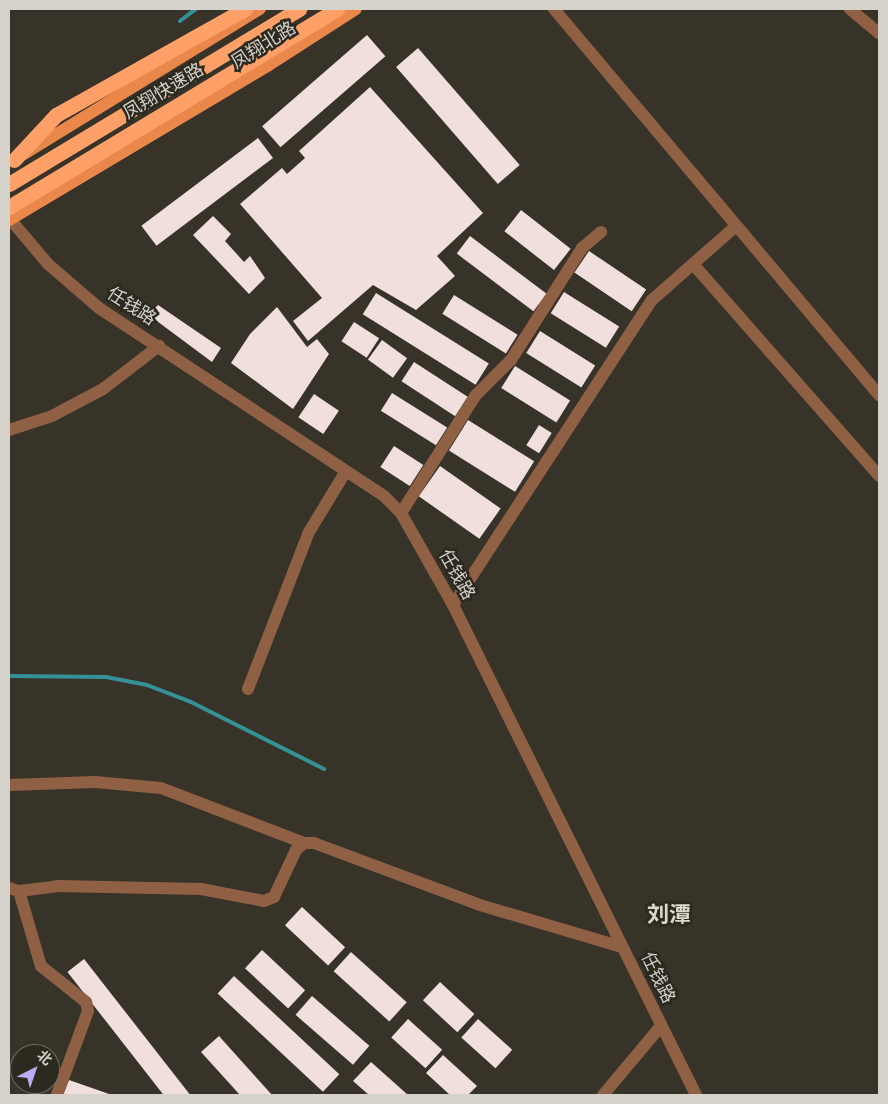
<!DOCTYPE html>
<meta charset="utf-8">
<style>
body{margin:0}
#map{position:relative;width:888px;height:1104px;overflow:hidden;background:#373329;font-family:"Source Sans 3","Noto Sans SC",sans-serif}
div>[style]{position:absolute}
.stream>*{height:4px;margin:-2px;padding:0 2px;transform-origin:2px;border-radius:2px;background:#359198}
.building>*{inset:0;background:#f0dfdc;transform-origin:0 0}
.minor>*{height:12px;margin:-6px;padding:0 6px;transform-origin:6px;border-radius:6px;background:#906044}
.major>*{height:12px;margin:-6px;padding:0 6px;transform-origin:6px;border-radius:6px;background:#ea884b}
.highway>*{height:15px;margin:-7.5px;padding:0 7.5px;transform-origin:7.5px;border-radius:7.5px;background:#ffa068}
.highway-bridge>*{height:15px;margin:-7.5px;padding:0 7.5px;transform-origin:7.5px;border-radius:7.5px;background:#ffa068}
span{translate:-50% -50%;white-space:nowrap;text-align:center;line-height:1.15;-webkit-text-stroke:5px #2c291f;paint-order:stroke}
.street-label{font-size:18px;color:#d4d2cb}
.district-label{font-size:22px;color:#dcd8ca;font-weight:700}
.frame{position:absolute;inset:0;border:10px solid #d4d2cb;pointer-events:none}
.north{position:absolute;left:10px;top:1044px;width:50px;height:50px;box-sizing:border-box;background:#2c291f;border:1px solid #6f6d64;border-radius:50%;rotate:41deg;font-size:14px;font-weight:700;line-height:20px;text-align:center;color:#d4d2cb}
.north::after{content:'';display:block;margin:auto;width:18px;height:22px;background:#bbaaf6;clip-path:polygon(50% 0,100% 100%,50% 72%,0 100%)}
</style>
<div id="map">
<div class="stream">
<i style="left:180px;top:21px;width:20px;rotate:-37deg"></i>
<i style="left:9px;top:676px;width:97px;rotate:0.6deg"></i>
<i style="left:106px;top:677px;width:42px;rotate:11deg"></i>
<i style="left:147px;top:685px;width:47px;rotate:21.1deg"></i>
<i style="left:191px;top:702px;width:149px;rotate:26.7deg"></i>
</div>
<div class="building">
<i style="left:367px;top:35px;width:28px;height:139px;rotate:49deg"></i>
<i style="left:418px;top:48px;width:155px;height:29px;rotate:49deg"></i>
<i style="clip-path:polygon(370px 87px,483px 213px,437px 256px,455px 276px,416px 310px,373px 285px,308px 341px,293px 321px,322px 298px,240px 204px,282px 168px,287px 174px,305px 158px,299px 151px)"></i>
<i style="left:258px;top:138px;width:25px;height:146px;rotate:53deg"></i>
<i style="left:521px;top:210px;width:63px;height:27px;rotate:38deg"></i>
<i style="clip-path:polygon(213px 216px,231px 234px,225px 241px,244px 262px,250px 256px,265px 278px,249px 294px,193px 235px)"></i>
<i style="left:470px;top:236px;width:96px;height:22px;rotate:37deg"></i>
<i style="left:589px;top:251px;width:69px;height:26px;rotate:34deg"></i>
<i style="left:564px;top:292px;width:65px;height:25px;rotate:32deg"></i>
<i style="left:376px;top:293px;width:133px;height:25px;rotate:32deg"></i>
<i style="left:454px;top:295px;width:75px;height:22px;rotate:32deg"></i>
<i style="clip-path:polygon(135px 297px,154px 309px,158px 305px,221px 348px,212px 362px,134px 304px)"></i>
<i style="clip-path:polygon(277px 307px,307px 347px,317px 339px,329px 354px,293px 409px,231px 363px,250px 334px)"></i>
<i style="left:354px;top:322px;width:30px;height:23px;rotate:33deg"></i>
<i style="left:540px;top:331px;width:65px;height:26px;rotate:32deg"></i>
<i style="left:382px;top:340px;width:31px;height:24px;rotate:36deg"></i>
<i style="left:414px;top:362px;width:64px;height:23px;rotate:33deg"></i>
<i style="left:515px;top:366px;width:65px;height:26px;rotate:32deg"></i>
<i style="left:392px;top:393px;width:65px;height:21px;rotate:32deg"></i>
<i style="left:314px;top:394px;width:30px;height:28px;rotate:34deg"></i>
<i style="left:468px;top:420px;width:78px;height:36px;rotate:32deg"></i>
<i style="left:539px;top:425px;width:15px;height:24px;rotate:32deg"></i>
<i style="left:394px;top:446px;width:35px;height:25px;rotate:33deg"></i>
<i style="left:440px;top:466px;width:74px;height:37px;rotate:35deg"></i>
<i style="left:302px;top:907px;width:59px;height:25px;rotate:43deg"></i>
<i style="left:262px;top:950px;width:59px;height:25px;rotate:43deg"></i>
<i style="left:351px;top:952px;width:75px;height:26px;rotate:42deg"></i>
<i style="left:84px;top:959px;width:172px;height:21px;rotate:52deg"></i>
<i style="left:234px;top:976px;width:144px;height:24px;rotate:43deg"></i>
<i style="left:440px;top:982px;width:47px;height:25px;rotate:43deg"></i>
<i style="left:312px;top:996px;width:76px;height:25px;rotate:41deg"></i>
<i style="left:408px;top:1019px;width:46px;height:25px;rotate:42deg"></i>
<i style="left:478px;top:1019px;width:46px;height:25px;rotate:42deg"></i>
<i style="clip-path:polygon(219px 1036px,272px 1095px,240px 1095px,201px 1052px)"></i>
<i style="clip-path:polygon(443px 1055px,477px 1086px,468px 1095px,450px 1095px,426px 1073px)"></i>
<i style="clip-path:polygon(371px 1062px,408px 1095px,369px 1095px,353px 1081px)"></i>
<i style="clip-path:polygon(69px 1080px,112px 1095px,63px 1095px)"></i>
</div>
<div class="minor">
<i style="left:554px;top:9px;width:505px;rotate:49.9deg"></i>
<i style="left:850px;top:9px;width:38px;rotate:40deg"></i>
<i style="left:10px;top:219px;width:59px;rotate:49.8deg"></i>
<i style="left:48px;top:264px;width:67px;rotate:40.8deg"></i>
<i style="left:99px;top:308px;width:341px;rotate:33.4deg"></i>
<i style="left:384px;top:496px;width:24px;rotate:45deg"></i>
<i style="left:401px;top:513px;width:106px;rotate:60.5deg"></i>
<i style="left:453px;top:605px;width:547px;rotate:63.62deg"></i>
<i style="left:693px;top:264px;width:282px;rotate:48.7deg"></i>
<i style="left:9px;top:430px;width:45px;rotate:-18deg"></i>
<i style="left:52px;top:416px;width:58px;rotate:-27.9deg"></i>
<i style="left:103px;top:389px;width:71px;rotate:-37.5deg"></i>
<i style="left:401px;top:513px;width:140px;rotate:-57.6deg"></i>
<i style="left:476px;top:395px;width:49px;rotate:-45deg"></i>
<i style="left:511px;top:360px;width:133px;rotate:-57.6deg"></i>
<i style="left:582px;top:248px;width:25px;rotate:-40deg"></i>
<i style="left:453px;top:605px;width:364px;rotate:-56.9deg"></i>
<i style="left:652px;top:300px;width:112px;rotate:-41.4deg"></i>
<i style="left:248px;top:689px;width:168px;rotate:-68.8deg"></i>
<i style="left:309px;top:532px;width:71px;rotate:-58.8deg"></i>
<i style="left:9px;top:785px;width:86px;rotate:-2deg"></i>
<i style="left:95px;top:782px;width:66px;rotate:5.2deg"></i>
<i style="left:161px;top:788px;width:153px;rotate:21deg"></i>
<i style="left:9px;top:888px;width:10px;rotate:17deg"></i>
<i style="left:19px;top:891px;width:38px;rotate:-7deg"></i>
<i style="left:57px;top:886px;width:144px;rotate:1.2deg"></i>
<i style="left:201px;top:889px;width:64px;rotate:10.8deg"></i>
<i style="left:264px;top:901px;width:11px;rotate:-22deg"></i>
<i style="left:274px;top:897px;width:52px;rotate:-64.9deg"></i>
<i style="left:296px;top:850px;width:11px;rotate:-41deg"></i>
<i style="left:304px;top:843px;width:10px"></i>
<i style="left:314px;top:843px;width:177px;rotate:20.5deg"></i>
<i style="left:480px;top:905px;width:148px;rotate:16.5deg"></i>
<i style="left:19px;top:891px;width:78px;rotate:73.7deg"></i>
<i style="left:41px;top:966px;width:58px;rotate:38.7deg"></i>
<i style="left:86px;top:1002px;width:9px;rotate:77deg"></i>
<i style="left:88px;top:1011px;width:90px;rotate:110.3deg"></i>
<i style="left:603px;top:1095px;width:90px;rotate:-50deg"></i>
</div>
<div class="major">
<i style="left:24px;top:154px;width:277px;rotate:-31.6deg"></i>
<i style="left:9px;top:220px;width:303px;rotate:-30.8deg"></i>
<i style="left:269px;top:65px;width:103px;rotate:-32.8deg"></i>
</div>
<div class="highway">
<i style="left:14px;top:160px;width:62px;rotate:-47deg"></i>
<i style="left:56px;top:115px;width:217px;rotate:-29.3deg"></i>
</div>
<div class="highway-bridge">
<i style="left:9px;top:184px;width:339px;rotate:-31.1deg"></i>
<i style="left:9px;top:207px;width:383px;rotate:-31.1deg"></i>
</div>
<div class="street-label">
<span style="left:264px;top:46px;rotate:-32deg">凤翔北路</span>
<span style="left:164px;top:92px;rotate:-31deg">凤翔快速路</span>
<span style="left:131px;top:307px;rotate:33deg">任钱路</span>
<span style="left:456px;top:575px;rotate:61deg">任钱路</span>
<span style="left:657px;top:978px;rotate:64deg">任钱路</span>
</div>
<div class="district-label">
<span style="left:669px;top:916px">刘潭</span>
</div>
<div class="frame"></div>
<div class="north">北</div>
</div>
